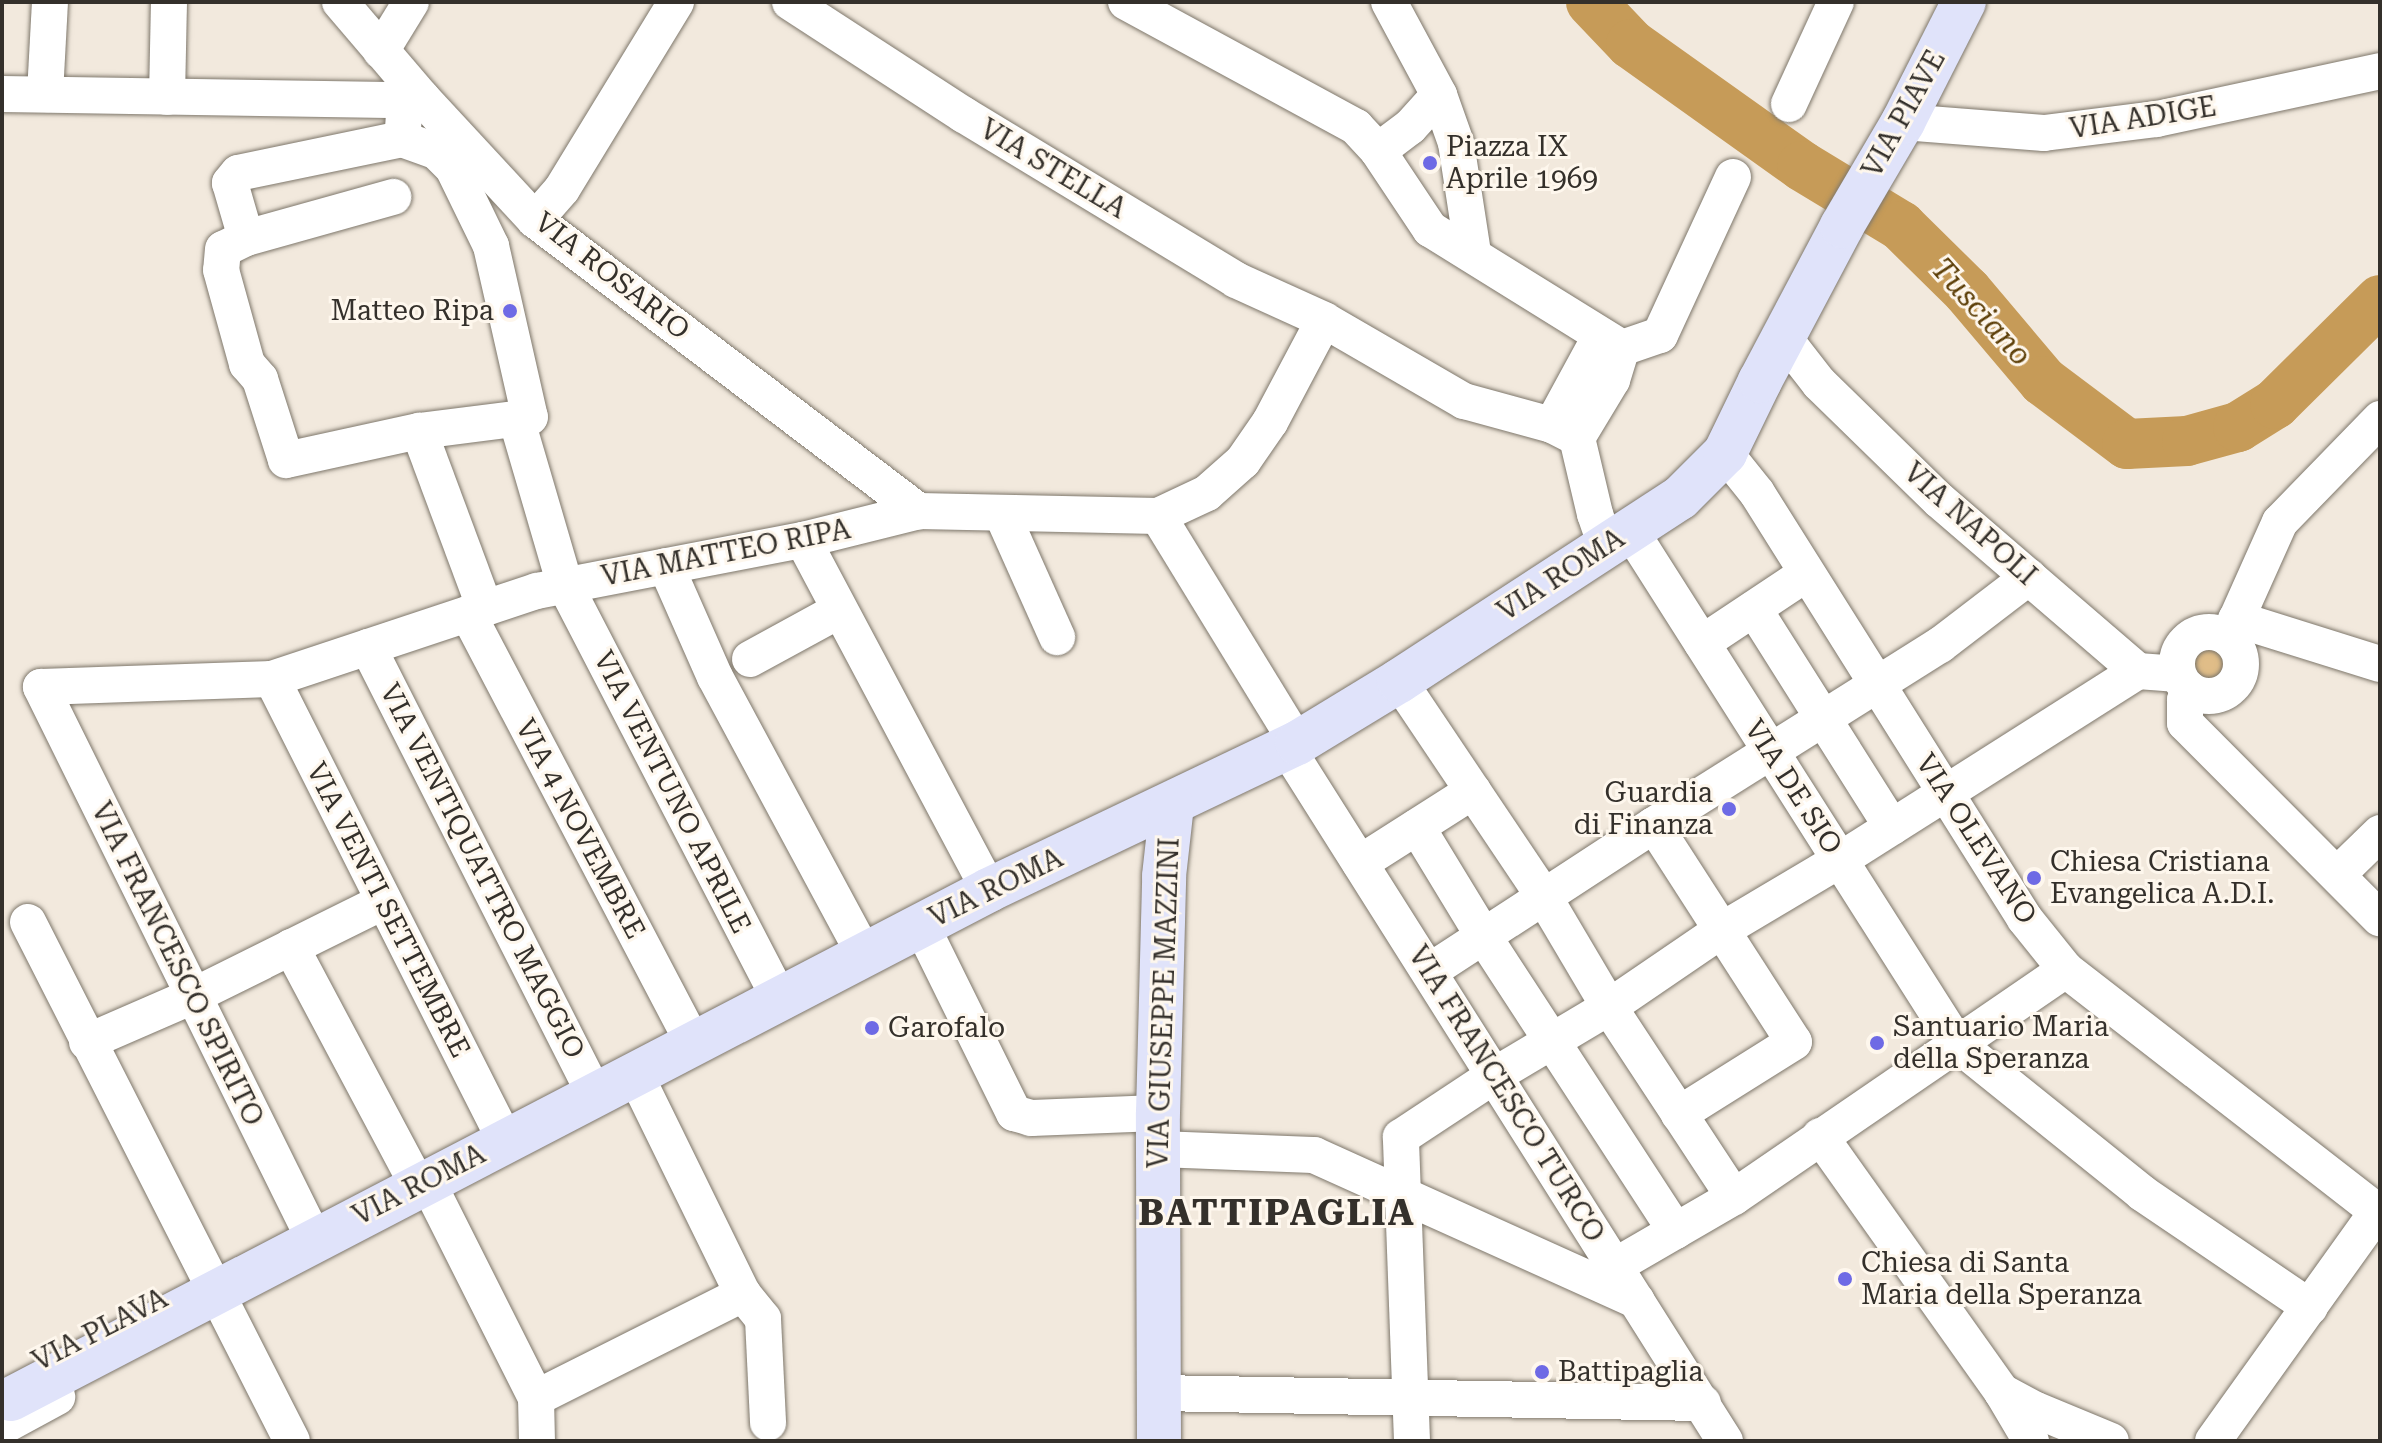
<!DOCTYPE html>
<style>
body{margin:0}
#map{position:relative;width:2382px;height:1443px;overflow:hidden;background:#f2e9dd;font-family:"Roboto Serif",serif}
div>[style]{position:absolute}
.green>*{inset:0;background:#e0bd88}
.round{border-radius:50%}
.river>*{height:50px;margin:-25px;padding:0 25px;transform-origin:25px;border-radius:25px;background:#c69b58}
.roads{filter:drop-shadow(0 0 2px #7e776b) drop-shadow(0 0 2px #7e776b)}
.minor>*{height:36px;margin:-18px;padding:0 18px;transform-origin:18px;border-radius:18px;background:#fff}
.minor>.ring{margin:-18px;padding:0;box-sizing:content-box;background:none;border:36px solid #fff;border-radius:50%}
.major>*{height:44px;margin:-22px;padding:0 22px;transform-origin:22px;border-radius:22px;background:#e0e3fa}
.dots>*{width:22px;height:22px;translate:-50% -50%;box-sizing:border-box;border:4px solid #fef7ed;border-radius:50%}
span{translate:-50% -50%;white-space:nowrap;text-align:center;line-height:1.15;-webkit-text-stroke:6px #fef7ed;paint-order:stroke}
.street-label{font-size:28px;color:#34302b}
.poi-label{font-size:28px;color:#34302b}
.left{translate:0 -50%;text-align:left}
.right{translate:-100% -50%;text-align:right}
.water-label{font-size:30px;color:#5d3f08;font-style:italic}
.district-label{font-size:36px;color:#34302b;font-weight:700;letter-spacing:2px}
.frame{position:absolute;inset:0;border:4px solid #34302b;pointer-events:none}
</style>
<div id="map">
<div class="green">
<i class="round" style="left:2194px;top:647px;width:32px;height:32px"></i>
</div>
<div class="river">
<i style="left:1591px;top:2px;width:58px;rotate:46.4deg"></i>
<i style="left:1631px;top:44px;width:210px;rotate:35.5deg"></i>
<i style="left:1802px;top:166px;width:116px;rotate:31.2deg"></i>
<i style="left:1901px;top:226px;width:93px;rotate:44.6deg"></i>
<i style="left:1967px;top:291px;width:118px;rotate:49.8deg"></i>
<i style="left:2043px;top:381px;width:105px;rotate:36.9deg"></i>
<i style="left:2127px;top:444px;width:60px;rotate:-2.9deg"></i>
<i style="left:2187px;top:441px;width:53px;rotate:-15.4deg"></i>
<i style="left:2238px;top:427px;width:44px;rotate:-31.9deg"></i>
<i style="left:2275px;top:404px;width:148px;rotate:-44.7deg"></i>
</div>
<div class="roads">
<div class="minor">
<i style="left:340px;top:2px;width:126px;rotate:49.5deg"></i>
<i style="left:422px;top:98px;width:166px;rotate:47.2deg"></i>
<i style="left:535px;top:220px;width:482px;rotate:37.2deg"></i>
<i style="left:790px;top:2px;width:207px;rotate:33deg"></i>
<i style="left:964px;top:115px;width:318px;rotate:31.2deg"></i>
<i style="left:1236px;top:280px;width:97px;rotate:24.4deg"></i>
<i style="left:1324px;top:320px;width:162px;rotate:30.1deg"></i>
<i style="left:1464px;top:401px;width:91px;rotate:15.3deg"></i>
<i style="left:1552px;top:425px;width:28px;rotate:27deg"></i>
<i style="left:1126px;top:2px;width:262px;rotate:28.5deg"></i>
<i style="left:1356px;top:127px;width:33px;rotate:47deg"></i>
<i style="left:1378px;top:151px;width:94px;rotate:56.3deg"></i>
<i style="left:1430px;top:229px;width:226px;rotate:31.8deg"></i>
<i style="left:1389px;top:2px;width:106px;rotate:61.7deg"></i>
<i style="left:1439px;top:95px;width:51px;rotate:70.5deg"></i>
<i style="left:1456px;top:143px;width:111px;rotate:81.2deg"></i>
<i style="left:381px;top:51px;width:57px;rotate:-58.5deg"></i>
<i style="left:2px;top:94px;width:403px;rotate:0.9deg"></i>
<i style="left:405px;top:100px;width:17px;rotate:-7deg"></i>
<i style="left:45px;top:94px;width:92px;rotate:-86.9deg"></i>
<i style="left:167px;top:97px;width:95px;rotate:-88.8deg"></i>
<i style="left:405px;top:100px;width:39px;rotate:94deg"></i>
<i style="left:402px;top:139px;width:167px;rotate:168.3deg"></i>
<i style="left:238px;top:173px;width:13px;rotate:129deg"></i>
<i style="left:230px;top:183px;width:57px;rotate:73.8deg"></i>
<i style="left:246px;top:238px;width:25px;rotate:154deg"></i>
<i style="left:223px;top:249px;width:21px;rotate:95deg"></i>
<i style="left:221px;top:270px;width:98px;rotate:74.5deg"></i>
<i style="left:247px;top:364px;width:20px;rotate:49deg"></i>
<i style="left:260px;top:379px;width:85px;rotate:72.2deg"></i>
<i style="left:286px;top:460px;width:136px;rotate:-12.3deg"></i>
<i style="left:419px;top:431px;width:189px;rotate:69.6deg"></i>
<i style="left:1789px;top:104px;width:112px;rotate:-65.3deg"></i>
<i style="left:1903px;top:122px;width:141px;rotate:4.5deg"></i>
<i style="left:2044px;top:133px;width:114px;rotate:-7.1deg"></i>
<i style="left:2157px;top:119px;width:228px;rotate:-12.1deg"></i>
<i style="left:402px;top:139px;width:37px;rotate:20deg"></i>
<i style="left:437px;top:152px;width:23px;rotate:45deg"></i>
<i style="left:453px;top:168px;width:87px;rotate:64deg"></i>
<i style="left:491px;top:246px;width:175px;rotate:77.2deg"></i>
<i style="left:530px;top:417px;width:112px;rotate:172.8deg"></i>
<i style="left:1378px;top:151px;width:40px;rotate:-37deg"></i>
<i style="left:1410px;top:127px;width:43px;rotate:-47.8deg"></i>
<i style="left:535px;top:220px;width:41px;rotate:-48.9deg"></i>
<i style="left:562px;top:189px;width:219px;rotate:-58.6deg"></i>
<i style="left:246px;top:238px;width:153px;rotate:-15.6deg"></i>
<i style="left:1784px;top:338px;width:57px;rotate:52.1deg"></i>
<i style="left:1819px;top:383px;width:168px;rotate:44.3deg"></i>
<i style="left:1939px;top:500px;width:262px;rotate:40.7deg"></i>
<i style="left:2138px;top:671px;width:40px;rotate:4.3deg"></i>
<i style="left:1622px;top:348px;width:40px;rotate:-18.9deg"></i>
<i style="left:1660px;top:335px;width:174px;rotate:-65.2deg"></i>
<i style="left:517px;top:421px;width:171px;rotate:73.7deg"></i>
<i style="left:565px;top:585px;width:465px;rotate:62.6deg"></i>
<i style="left:1552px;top:425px;width:102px;rotate:-61.4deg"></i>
<i style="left:1725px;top:453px;width:51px;rotate:51.3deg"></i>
<i style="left:1757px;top:493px;width:503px;rotate:57.83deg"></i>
<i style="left:2025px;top:919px;width:65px;rotate:51.2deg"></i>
<i style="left:2066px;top:970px;width:398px;rotate:37.8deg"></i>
<i style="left:1002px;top:514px;width:135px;rotate:65.9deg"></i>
<i style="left:1158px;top:516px;width:266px;rotate:58.5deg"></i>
<i style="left:1630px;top:530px;width:609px;rotate:57.54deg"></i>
<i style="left:1957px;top:1044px;width:238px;rotate:38.8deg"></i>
<i style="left:2142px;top:1193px;width:203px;rotate:34.2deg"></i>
<i style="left:803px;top:540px;width:396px;rotate:62deg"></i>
<i style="left:1606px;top:546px;width:34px;rotate:-109deg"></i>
<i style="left:1595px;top:514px;width:78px;rotate:-103.3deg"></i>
<i style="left:1577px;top:438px;width:68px;rotate:-58.9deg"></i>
<i style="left:1612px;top:380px;width:34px;rotate:-73deg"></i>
<i style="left:666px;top:566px;width:121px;rotate:66.2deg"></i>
<i style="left:715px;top:677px;width:315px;rotate:61.7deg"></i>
<i style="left:1754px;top:609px;width:258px;rotate:57.7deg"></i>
<i style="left:468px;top:614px;width:484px;rotate:62.3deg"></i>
<i style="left:2236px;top:619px;width:151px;rotate:17.4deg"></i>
<i class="ring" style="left:2177px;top:632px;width:28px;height:28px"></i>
<i style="left:2228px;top:638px;width:127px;rotate:-65.9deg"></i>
<i style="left:2280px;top:522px;width:144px;rotate:-45.8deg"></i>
<i style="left:1702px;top:643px;width:125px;rotate:-33.6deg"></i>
<i style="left:368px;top:647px;width:502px;rotate:63.13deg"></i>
<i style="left:750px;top:659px;width:102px;rotate:-28.6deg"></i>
<i style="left:272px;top:679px;width:517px;rotate:63.19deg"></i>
<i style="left:1399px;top:681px;width:260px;rotate:56.1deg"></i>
<i style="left:1544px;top:897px;width:128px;rotate:59.4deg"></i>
<i style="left:1609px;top:1007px;width:227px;rotate:56.7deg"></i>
<i style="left:2189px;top:689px;width:12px;rotate:110deg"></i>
<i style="left:2185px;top:700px;width:23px;rotate:90deg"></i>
<i style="left:2185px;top:723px;width:276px;rotate:45.1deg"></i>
<i style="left:1287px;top:748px;width:820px;rotate:57.71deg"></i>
<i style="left:1654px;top:825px;width:258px;rotate:57.2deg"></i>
<i style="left:1794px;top:1042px;width:136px;rotate:147.9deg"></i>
<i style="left:1417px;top:827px;width:129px;rotate:58.7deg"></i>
<i style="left:1484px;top:937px;width:351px;rotate:56.9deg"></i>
<i style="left:1360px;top:863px;width:134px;rotate:-32.5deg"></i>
<i style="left:2337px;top:875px;width:60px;rotate:-44.3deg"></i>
<i style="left:28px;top:922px;width:582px;rotate:63.04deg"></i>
<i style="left:921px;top:925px;width:210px;rotate:63.7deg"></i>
<i style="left:1014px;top:1113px;width:18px;rotate:16deg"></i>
<i style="left:1031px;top:1118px;width:127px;rotate:-2.3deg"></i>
<i style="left:291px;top:947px;width:271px;rotate:62deg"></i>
<i style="left:1430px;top:971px;width:267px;rotate:-33.1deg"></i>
<i style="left:1654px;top:825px;width:338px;rotate:-32.2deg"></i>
<i style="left:1940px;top:645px;width:112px;rotate:-37.4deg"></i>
<i style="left:87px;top:1042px;width:116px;rotate:-23.5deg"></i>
<i style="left:193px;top:996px;width:213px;rotate:-26.4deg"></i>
<i style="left:635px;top:1074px;width:245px;rotate:63.9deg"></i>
<i style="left:743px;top:1294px;width:32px;rotate:51deg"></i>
<i style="left:763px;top:1319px;width:104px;rotate:87.2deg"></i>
<i style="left:1820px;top:1136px;width:314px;rotate:54.6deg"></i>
<i style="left:2002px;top:1392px;width:57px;rotate:59.4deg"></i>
<i style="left:1158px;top:1149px;width:156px;rotate:2.2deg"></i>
<i style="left:1314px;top:1155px;width:354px;rotate:24.3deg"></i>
<i style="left:427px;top:1181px;width:243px;rotate:63.3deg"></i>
<i style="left:536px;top:1398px;width:43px;rotate:88.7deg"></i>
<i style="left:314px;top:1239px;width:616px;rotate:-116.32deg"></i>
<i style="left:41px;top:687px;width:231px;rotate:-2deg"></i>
<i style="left:272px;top:679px;width:279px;rotate:-18.4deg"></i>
<i style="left:537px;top:591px;width:271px;rotate:-10.9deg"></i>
<i style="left:803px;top:540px;width:120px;rotate:-14deg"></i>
<i style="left:919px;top:511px;width:239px;rotate:1.2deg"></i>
<i style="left:1158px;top:516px;width:54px;rotate:-25.1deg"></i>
<i style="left:1207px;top:493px;width:48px;rotate:-41.6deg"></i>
<i style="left:1243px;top:461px;width:47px;rotate:-55.3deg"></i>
<i style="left:1270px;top:422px;width:115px;rotate:-62.1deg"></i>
<i style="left:1615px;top:1266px;width:138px;rotate:-30.1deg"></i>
<i style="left:1734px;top:1197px;width:402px;rotate:-34.4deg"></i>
<i style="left:2002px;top:1392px;width:38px;rotate:28deg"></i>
<i style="left:2036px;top:1410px;width:81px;rotate:22.5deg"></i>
<i style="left:1157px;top:1393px;width:546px;rotate:1.05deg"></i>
<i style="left:536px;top:1398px;width:232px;rotate:-26.7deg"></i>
<i style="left:2px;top:1427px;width:63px;rotate:-28.6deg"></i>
<i style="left:1412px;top:1441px;width:304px;rotate:-92.1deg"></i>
<i style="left:1401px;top:1137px;width:113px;rotate:-33.4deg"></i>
<i style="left:1495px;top:1075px;width:133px;rotate:-30.8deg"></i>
<i style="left:1609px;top:1007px;width:137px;rotate:-34.3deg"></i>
<i style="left:1722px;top:930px;width:137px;rotate:-30.7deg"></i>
<i style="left:1840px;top:860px;width:353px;rotate:-32.4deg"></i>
<i style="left:2213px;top:1441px;width:282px;rotate:-54.4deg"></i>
</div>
<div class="major">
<i style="left:11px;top:1399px;width:1103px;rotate:-27.49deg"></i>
<i style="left:989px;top:890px;width:341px;rotate:-25.5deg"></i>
<i style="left:1297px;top:743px;width:119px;rotate:-31.3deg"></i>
<i style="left:1399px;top:681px;width:335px;rotate:-33.1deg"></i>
<i style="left:1680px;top:498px;width:64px;rotate:-45deg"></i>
<i style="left:1725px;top:453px;width:80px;rotate:-64.1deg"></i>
<i style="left:1760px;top:381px;width:175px;rotate:-62.1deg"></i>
<i style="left:1842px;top:226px;width:121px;rotate:-59.6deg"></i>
<i style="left:1903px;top:122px;width:135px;rotate:-63.1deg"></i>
<i style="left:1159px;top:1441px;width:328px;rotate:-90.2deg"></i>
<i style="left:1158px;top:1113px;width:237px;rotate:-88.5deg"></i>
<i style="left:1164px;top:876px;width:71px;rotate:-83.6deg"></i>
</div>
</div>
<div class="dots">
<i style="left:1430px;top:163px;background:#6e6ae5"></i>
<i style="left:510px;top:311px;background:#6e6ae5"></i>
<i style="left:1729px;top:809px;background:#6e6ae5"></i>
<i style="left:2034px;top:878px;background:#6e6ae5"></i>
<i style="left:872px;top:1028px;background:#6e6ae5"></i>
<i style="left:1877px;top:1043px;background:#6e6ae5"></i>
<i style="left:1845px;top:1279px;background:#6e6ae5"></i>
<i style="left:1542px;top:1372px;background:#6e6ae5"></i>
</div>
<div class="street-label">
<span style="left:1904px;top:114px;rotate:-61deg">VIA PIAVE</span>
<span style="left:2143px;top:118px;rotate:-9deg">VIA ADIGE</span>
<span style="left:1053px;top:169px;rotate:31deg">VIA STELLA</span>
<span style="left:612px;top:276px;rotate:38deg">VIA ROSARIO</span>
<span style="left:1970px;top:524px;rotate:42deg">VIA NAPOLI</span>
<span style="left:726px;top:553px;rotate:-11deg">VIA MATTEO RIPA</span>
<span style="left:1561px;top:575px;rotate:-33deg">VIA ROMA</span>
<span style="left:1793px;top:787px;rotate:57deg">VIA DE SIO</span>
<span style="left:672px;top:792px;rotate:63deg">VIA VENTUNO APRILE</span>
<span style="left:580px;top:829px;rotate:62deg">VIA 4 NOVEMBRE</span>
<span style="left:1976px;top:839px;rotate:57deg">VIA OLEVANO</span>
<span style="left:482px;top:871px;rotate:63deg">VIA VENTIQUATTRO MAGGIO</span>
<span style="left:996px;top:888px;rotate:-26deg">VIA ROMA</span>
<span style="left:388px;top:910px;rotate:63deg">VIA VENTI SETTEMBRE</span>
<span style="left:177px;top:964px;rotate:64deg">VIA FRANCESCO SPIRITO</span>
<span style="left:1164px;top:1003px;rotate:-88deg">VIA GIUSEPPE MAZZINI</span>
<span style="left:1506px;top:1094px;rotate:58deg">VIA FRANCESCO TURCO</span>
<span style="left:419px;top:1185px;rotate:-27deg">VIA ROMA</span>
<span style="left:100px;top:1330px;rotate:-27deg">VIA PLAVA</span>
</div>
<div class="poi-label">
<span class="left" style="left:1446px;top:163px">Piazza IX<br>Aprile 1969</span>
<span class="right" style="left:494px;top:311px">Matteo Ripa</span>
<span class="right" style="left:1713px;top:809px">Guardia<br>di Finanza</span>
<span class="left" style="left:2050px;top:878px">Chiesa Cristiana<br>Evangelica A.D.I.</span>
<span class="left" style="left:1893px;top:1043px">Santuario Maria<br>della Speranza</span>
<span class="left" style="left:888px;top:1028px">Garofalo</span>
<span class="left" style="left:1861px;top:1279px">Chiesa di Santa<br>Maria della Speranza</span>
<span class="left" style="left:1558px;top:1372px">Battipaglia</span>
</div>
<div class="water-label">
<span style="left:1981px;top:312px;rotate:48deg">Tusciano</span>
</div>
<div class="district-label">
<span style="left:1277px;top:1214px">BATTIPAGLIA</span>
</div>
<div class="frame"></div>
</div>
